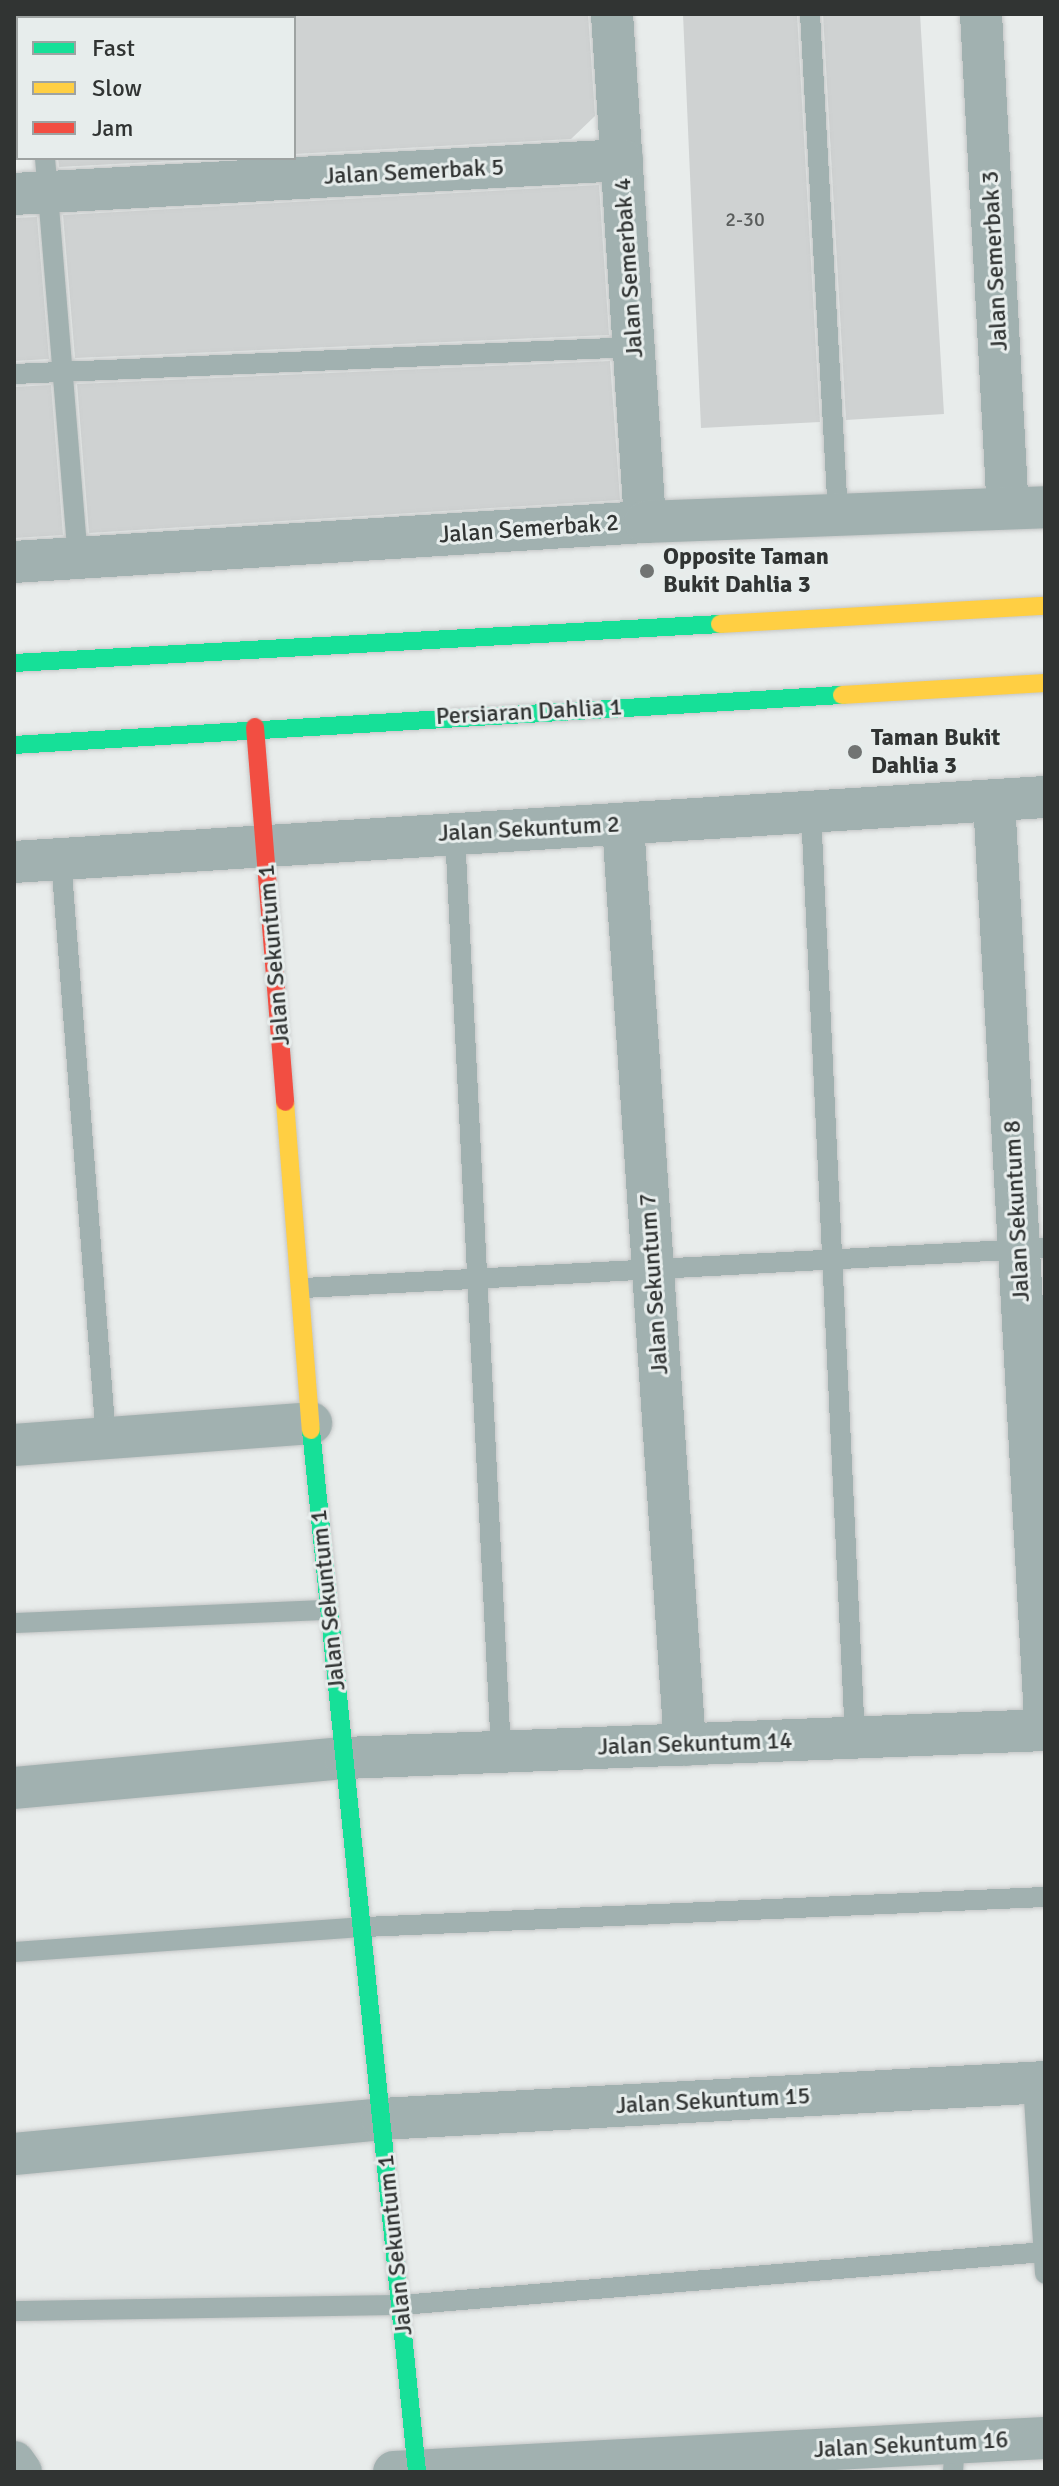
<!DOCTYPE html>
<style>
body{margin:0}
#map{position:relative;width:1059px;height:2486px;overflow:hidden;background:#e8eceb;font-family:Signika,sans-serif}
div>[style]{position:absolute}
.building>*{inset:0;background:#cfd2d2}
.roads{filter:drop-shadow(0 0 2px #c4c6c6) drop-shadow(0 0 2px #c4c6c6)}
.lane>*{height:20px;margin:-10px;padding:0 10px;transform-origin:10px;border-radius:10px;background:#a1b1b0}
.street>*{height:42px;margin:-21px;padding:0 21px;transform-origin:21px;border-radius:21px;background:#a1b1b0}
.fast>*{height:18px;margin:-9px;padding:0 9px;transform-origin:9px;border-radius:9px;background:#16e098}
.slow>*{height:18px;margin:-9px;padding:0 9px;transform-origin:9px;border-radius:9px;background:#ffcf43}
.jam>*{height:18px;margin:-9px;padding:0 9px;transform-origin:9px;border-radius:9px;background:#f24e42}
.dots>*{width:22px;height:22px;translate:-50% -50%;box-sizing:border-box;border:4px solid #e7edec;border-radius:50%}
span{translate:-50% -50%;white-space:nowrap;text-align:center;line-height:1.15;-webkit-text-stroke:6px #e7edec;paint-order:stroke}
.number-label{font-size:20px;color:#5a5d5c}
.number-label span{-webkit-text-stroke-width:0}
.street-label{font-size:24px;color:#313433}
.poi-label{font-size:24px;color:#313433;font-weight:700}
.left{translate:0 -50%;text-align:left}
.frame{position:absolute;inset:0;border:16px solid #313433;pointer-events:none}
.legend{position:absolute;left:16px;top:16px;width:280px;height:144px;box-sizing:border-box;background:#e7edec;border:2px solid #9ea3a2;margin:0;padding:10px 14px;list-style:none;font-size:24px;color:#313433}
.legend li{display:flex;align-items:center;gap:16px;height:40px}
.legend b{width:40px;border:2px solid #9ea3a2}
</style>
<div id="map">
<div class="building">
<i style="clip-path:polygon(294px 14px,588px 14px,595px 116px,571px 139px,294px 154px)"></i>
<i style="clip-path:polygon(683px 14px,797px 14px,820px 422px,701px 428px)"></i>
<i style="clip-path:polygon(823px 14px,920px 14px,944px 414px,846px 420px)"></i>
<i style="clip-path:polygon(58px 158px,228px 158px,59px 167px)"></i>
<i style="clip-path:polygon(599px 185px,609px 335px,75px 358px,63px 215px)"></i>
<i style="clip-path:polygon(37px 217px,49px 359px,14px 361px,14px 218px)"></i>
<i style="clip-path:polygon(610px 361px,620px 500px,89px 533px,77px 384px)"></i>
<i style="clip-path:polygon(51px 385px,63px 535px,14px 538px,14px 387px)"></i>
</div>
<div class="roads">
<div class="lane">
<i style="left:38px;top:14px;width:4px;rotate:90deg"></i>
<i style="left:810px;top:14px;width:502px;rotate:86.8deg"></i>
<i style="left:45px;top:158px;width:401px;rotate:85.3deg"></i>
<i style="left:14px;top:374px;width:621px;rotate:-2.49deg"></i>
<i style="left:811px;top:812px;width:927px;rotate:87.28deg"></i>
<i style="left:455px;top:834px;width:919px;rotate:87.13deg"></i>
<i style="left:61px;top:859px;width:581px;rotate:85.56deg"></i>
<i style="left:304px;top:1288px;width:742px;rotate:-3.09deg"></i>
<i style="left:14px;top:1623px;width:312px;rotate:-2.4deg"></i>
<i style="left:14px;top:1952px;width:352px;rotate:-4.1deg"></i>
<i style="left:365px;top:1927px;width:681px;rotate:-2.53deg"></i>
<i style="left:1033px;top:2083px;width:191px;rotate:86.4deg"></i>
<i style="left:14px;top:2311px;width:387px;rotate:-0.9deg"></i>
<i style="left:401px;top:2305px;width:645px;rotate:-4.71deg"></i>
<i style="left:953px;top:2472px;width:29px;rotate:-86deg"></i>
</div>
<div class="street">
<i style="left:612px;top:14px;width:509px;rotate:86.28deg"></i>
<i style="left:981px;top:14px;width:495px;rotate:86.9deg"></i>
<i style="left:14px;top:194px;width:609px;rotate:-3.2deg"></i>
<i style="left:14px;top:562px;width:632px;rotate:-3.63deg"></i>
<i style="left:645px;top:522px;width:400px;rotate:-2.1deg"></i>
<i style="left:994px;top:800px;width:919px;rotate:86.82deg"></i>
<i style="left:623px;top:824px;width:923px;rotate:86.15deg"></i>
<i style="left:14px;top:862px;width:1033px;rotate:-3.61deg"></i>
<i style="left:14px;top:1445px;width:298px;rotate:-4.2deg"></i>
<i style="left:14px;top:1788px;width:332px;rotate:-5.2deg"></i>
<i style="left:345px;top:1758px;width:701px;rotate:-2.29deg"></i>
<i style="left:14px;top:2154px;width:370px;rotate:-5.4deg"></i>
<i style="left:382px;top:2119px;width:664px;rotate:-3.19deg"></i>
<i style="left:14px;top:2462px;width:12px;rotate:55deg"></i>
<i style="left:394px;top:2472px;width:652px;rotate:-2.99deg"></i>
</div>
<div class="fast">
<i style="left:14px;top:663px;width:707px;rotate:-3.16deg"></i>
<i style="left:14px;top:745px;width:830px;rotate:-3.46deg"></i>
<i style="left:311px;top:1430px;width:1047px;rotate:84.19deg"></i>
</div>
<div class="slow">
<i style="left:720px;top:624px;width:325px;rotate:-3.2deg"></i>
<i style="left:842px;top:695px;width:203px;rotate:-3.4deg"></i>
<i style="left:285px;top:1102px;width:329px;rotate:85.5deg"></i>
</div>
<div class="jam">
<i style="left:255px;top:727px;width:376px;rotate:85.4deg"></i>
</div>
</div>
<div class="dots">
<i style="left:647px;top:571px;background:#717473"></i>
<i style="left:855px;top:752px;background:#717473"></i>
</div>
<div class="number-label">
<span style="left:745px;top:219px">2-30</span>
</div>
<div class="street-label">
<span style="left:414px;top:172px;rotate:-3deg">Jalan Semerbak 5</span>
<span style="left:995px;top:261px;rotate:-93deg">Jalan Semerbak 3</span>
<span style="left:629px;top:268px;rotate:-94deg">Jalan Semerbak 4</span>
<span style="left:529px;top:529px;rotate:-4deg">Jalan Semerbak 2</span>
<span style="left:529px;top:712px;rotate:-3deg">Persiaran Dahlia 1</span>
<span style="left:529px;top:829px;rotate:-3deg">Jalan Sekuntum 2</span>
<span style="left:274px;top:955px;rotate:-95deg">Jalan Sekuntum 1</span>
<span style="left:1017px;top:1211px;rotate:-93deg">Jalan Sekuntum 8</span>
<span style="left:654px;top:1284px;rotate:-94deg">Jalan Sekuntum 7</span>
<span style="left:328px;top:1600px;rotate:-96deg">Jalan Sekuntum 1</span>
<span style="left:695px;top:1744px;rotate:-2deg">Jalan Sekuntum 14</span>
<span style="left:713px;top:2101px;rotate:-3deg">Jalan Sekuntum 15</span>
<span style="left:395px;top:2245px;rotate:-96deg">Jalan Sekuntum 1</span>
<span style="left:911px;top:2445px;rotate:-3deg">Jalan Sekuntum 16</span>
</div>
<div class="poi-label">
<span class="left" style="left:663px;top:571px">Opposite Taman<br>Bukit Dahlia 3</span>
<span class="left" style="left:871px;top:752px">Taman Bukit<br>Dahlia 3</span>
</div>
<div class="frame"></div>
<ul class="legend">
<li><b style="height:10px;background:#16e098"></b>Fast</li>
<li><b style="height:10px;background:#ffcf43"></b>Slow</li>
<li><b style="height:10px;background:#f24e42"></b>Jam</li>
</ul>
</div>
